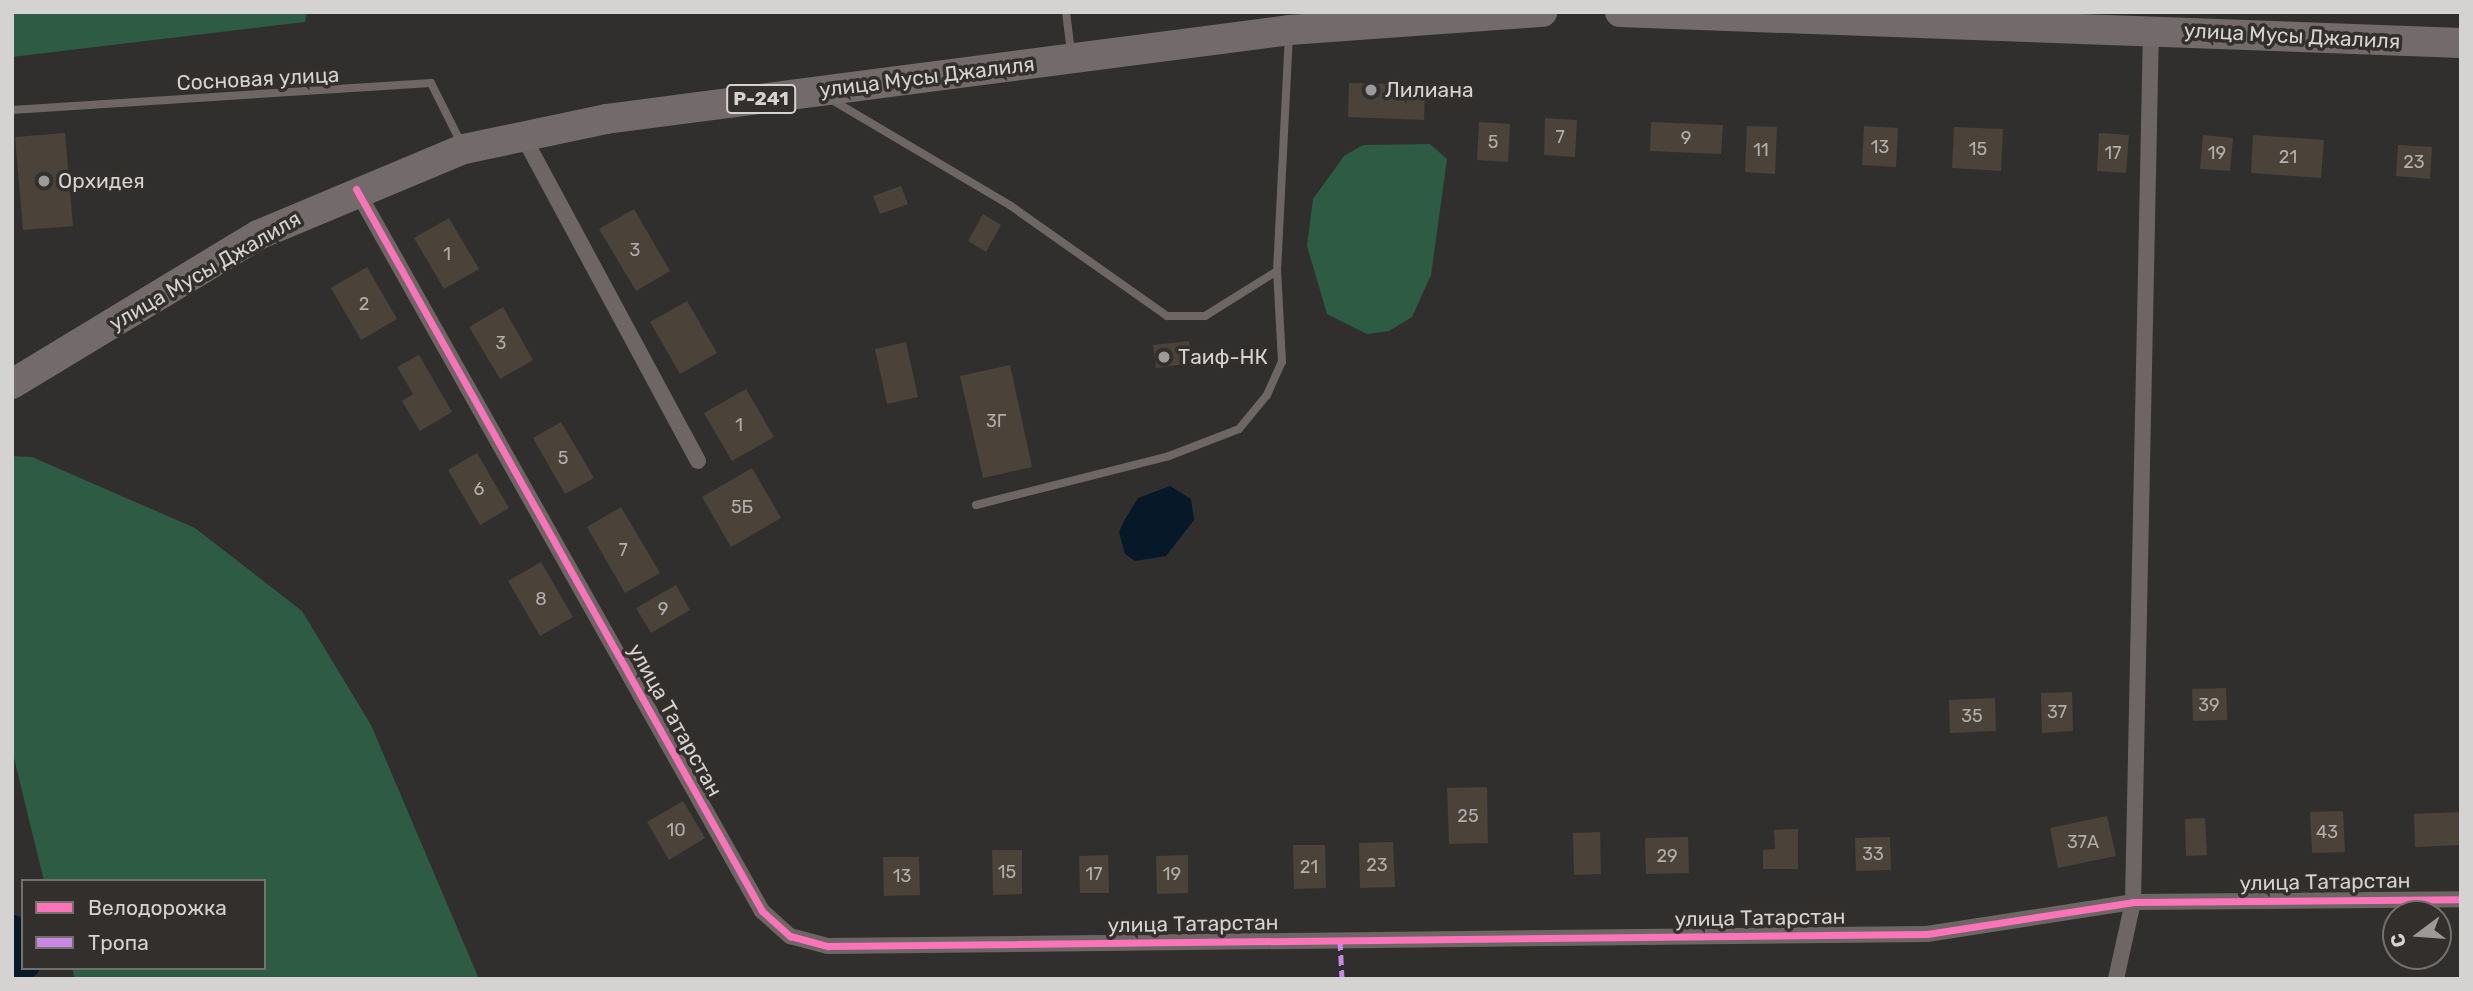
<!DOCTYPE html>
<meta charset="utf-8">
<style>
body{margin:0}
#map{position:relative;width:2473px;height:991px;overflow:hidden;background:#312f2d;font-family:Rubik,sans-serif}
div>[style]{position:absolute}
.forest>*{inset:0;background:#2d5b43}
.water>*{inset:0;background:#071928}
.river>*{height:38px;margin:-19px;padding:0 19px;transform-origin:19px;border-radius:19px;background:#071928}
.building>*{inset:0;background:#4b423a}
.lane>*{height:8px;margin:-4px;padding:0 4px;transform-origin:4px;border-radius:4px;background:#6d6665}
.street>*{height:16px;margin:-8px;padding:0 8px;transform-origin:8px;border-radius:8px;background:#6d6665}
.highway>*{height:30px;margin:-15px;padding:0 15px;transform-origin:15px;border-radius:15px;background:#736b6b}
.quiet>*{height:5px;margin-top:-2.5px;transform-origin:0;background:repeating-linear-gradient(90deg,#c787e3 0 10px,transparent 0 15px)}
.cycleway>*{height:7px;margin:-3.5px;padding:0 3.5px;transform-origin:3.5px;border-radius:3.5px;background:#fb73b8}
.dots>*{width:19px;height:19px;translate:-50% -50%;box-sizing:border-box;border:4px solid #322f2c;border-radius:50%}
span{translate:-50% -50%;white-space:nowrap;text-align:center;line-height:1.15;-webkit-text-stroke:7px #322f2c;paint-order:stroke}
.number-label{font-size:18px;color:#b2afab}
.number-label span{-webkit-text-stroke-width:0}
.shield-label span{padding:2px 5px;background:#322f2c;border:2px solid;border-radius:5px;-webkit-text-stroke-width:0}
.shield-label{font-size:19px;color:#d5d3d1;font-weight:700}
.street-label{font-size:21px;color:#d5d3d1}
.poi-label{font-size:21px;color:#d5d3d1}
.left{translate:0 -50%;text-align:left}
.frame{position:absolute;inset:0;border:14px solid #d5d3d1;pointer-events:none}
.legend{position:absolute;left:21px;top:879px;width:245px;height:91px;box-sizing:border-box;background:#322f2c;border:2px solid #73716e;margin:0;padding:9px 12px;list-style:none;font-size:21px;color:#d5d3d1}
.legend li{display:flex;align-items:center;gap:14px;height:35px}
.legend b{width:35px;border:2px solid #73716e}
.north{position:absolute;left:2382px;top:900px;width:70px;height:70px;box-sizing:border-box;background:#322f2c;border:2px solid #73716e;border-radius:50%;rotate:254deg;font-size:19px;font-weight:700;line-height:28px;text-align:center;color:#d5d3d1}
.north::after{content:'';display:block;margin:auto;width:24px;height:32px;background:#9c9a98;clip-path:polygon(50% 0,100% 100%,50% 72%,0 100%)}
</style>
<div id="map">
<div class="forest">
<i style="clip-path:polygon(12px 12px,307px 12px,305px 22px,12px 57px)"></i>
<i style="clip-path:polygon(1430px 144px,1447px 159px,1431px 275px,1412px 317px,1389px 331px,1367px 334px,1327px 314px,1307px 246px,1313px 199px,1344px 156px,1363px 145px)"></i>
<i style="clip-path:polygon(12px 456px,32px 457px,195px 528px,302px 611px,371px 725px,479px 979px,75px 979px,72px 968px,264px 968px,264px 881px,44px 881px,12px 750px)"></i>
</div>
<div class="water">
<i style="clip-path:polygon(1170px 486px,1191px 499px,1194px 520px,1166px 556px,1135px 561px,1125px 554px,1119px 532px,1124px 521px,1138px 498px)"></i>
</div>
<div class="river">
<i style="left:12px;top:934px;width:29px;rotate:68deg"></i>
</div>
<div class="building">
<i style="clip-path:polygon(1349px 83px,1425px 85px,1424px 120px,1348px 117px)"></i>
<i style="clip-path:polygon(1545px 118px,1577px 120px,1575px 157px,1544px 155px)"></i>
<i style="clip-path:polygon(1479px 122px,1510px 124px,1508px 162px,1477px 160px)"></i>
<i style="clip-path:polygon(1651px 122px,1723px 125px,1721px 154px,1650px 151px)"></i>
<i style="clip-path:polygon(1747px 126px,1777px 127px,1775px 174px,1745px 172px)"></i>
<i style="clip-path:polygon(1864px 126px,1898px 128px,1896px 167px,1862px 165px)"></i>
<i style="clip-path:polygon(1954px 127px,2003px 129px,2001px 171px,1952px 168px)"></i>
<i style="clip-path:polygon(65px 133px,73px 226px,23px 230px,15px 137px)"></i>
<i style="clip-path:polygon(2099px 133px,2129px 135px,2126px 173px,2097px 171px)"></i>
<i style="clip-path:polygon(2203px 135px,2233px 138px,2230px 171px,2200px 169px)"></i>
<i style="clip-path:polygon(2253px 135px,2324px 140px,2321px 178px,2251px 173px)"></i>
<i style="clip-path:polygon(2398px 145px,2432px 147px,2430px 179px,2396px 176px)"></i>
<i style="clip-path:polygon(901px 186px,908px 204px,880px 214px,873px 196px)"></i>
<i style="clip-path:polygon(634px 209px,670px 271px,636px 291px,599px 229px)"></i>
<i style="clip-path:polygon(983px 214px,1001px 225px,986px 252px,968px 241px)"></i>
<i style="clip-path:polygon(449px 218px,479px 269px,444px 289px,414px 238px)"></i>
<i style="clip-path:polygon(367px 267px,397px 319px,361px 340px,331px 288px)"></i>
<i style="clip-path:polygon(687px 301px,717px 353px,680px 374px,650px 322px)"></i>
<i style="clip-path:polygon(503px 307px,533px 360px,500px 379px,469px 327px)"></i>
<i style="clip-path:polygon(1189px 341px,1192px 363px,1156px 368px,1153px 345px)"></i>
<i style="clip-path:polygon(906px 342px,918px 397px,887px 404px,875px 349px)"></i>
<i style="clip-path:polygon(419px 355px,452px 412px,420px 431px,402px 401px,413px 394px,397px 367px)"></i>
<i style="clip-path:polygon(1010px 365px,1032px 467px,983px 478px,960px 376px)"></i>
<i style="clip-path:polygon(746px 389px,774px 437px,732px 461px,704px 413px)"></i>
<i style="clip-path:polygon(561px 422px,594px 478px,565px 494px,533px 438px)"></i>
<i style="clip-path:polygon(477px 453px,509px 508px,480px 525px,448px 470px)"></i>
<i style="clip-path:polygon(752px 468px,781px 518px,731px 547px,702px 497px)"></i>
<i style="clip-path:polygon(621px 507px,660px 573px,625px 593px,587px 527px)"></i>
<i style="clip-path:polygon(541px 562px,573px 617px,540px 636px,508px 581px)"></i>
<i style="clip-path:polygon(676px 585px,690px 610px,651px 633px,636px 608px)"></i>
<i style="clip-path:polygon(2226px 688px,2227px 720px,2193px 721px,2192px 689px)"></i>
<i style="clip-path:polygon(2072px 692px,2073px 731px,2042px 733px,2041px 693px)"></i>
<i style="clip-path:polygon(1995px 698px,1996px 731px,1950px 733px,1949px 700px)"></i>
<i style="clip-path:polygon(1487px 787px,1488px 843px,1449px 844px,1447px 788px)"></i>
<i style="clip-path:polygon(683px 801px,705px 838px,669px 860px,647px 822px)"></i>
<i style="clip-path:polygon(2343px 811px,2345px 852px,2312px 853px,2310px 812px)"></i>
<i style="clip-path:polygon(2461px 812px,2461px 845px,2415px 847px,2414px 814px)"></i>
<i style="clip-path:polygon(2107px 816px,2116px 856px,2058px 868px,2050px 828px)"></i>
<i style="clip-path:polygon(2205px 818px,2207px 855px,2186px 856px,2185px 819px)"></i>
<i style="clip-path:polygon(1798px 829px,1798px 869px,1763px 869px,1763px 850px,1775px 849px,1774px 830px)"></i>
<i style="clip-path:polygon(1600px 832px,1601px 874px,1574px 875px,1573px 833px)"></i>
<i style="clip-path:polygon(1688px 837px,1689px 873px,1646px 874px,1645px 838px)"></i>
<i style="clip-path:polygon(1890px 837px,1891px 870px,1856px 871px,1855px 838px)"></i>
<i style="clip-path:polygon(1393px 842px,1395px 887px,1360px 888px,1359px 843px)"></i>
<i style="clip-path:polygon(1293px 845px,1325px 845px,1326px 888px,1294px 889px)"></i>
<i style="clip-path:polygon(992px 850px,1022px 850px,1022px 894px,993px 895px)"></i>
<i style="clip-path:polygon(1108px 855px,1109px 893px,1080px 893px,1079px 856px)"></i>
<i style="clip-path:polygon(1188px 855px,1188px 893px,1157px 894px,1156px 856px)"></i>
<i style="clip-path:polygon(883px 857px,919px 857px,920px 895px,884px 896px)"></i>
</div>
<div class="lane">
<i style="left:1066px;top:12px;width:40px;rotate:82.9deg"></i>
<i style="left:832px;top:100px;width:208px;rotate:30.6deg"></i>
<i style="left:1011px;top:206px;width:191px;rotate:35.2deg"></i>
<i style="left:1167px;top:316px;width:38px"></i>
<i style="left:1205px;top:316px;width:85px;rotate:-32deg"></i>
<i style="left:1277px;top:271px;width:235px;rotate:-87.1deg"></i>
<i style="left:12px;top:110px;width:420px;rotate:-3.7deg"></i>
<i style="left:431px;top:83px;width:67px;rotate:63.4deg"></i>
<i style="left:976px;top:505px;width:199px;rotate:-14.2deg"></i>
<i style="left:1169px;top:456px;width:75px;rotate:-21.1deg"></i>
<i style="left:1239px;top:429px;width:44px;rotate:-50.5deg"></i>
<i style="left:1267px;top:395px;width:36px;rotate:-66deg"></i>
<i style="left:1282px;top:362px;width:91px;rotate:-93.1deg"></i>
</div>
<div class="street">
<i style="left:523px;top:136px;width:369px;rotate:61.7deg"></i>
<i style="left:356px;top:189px;width:828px;rotate:60.65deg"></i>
<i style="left:762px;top:911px;width:38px;rotate:42deg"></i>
<i style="left:790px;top:936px;width:39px;rotate:15deg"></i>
<i style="left:828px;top:946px;width:1099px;rotate:-0.63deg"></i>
<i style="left:1927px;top:934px;width:208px;rotate:-8.8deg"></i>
<i style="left:2133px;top:902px;width:328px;rotate:-0.5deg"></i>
<i style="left:2116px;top:979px;width:79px;rotate:-77.6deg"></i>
<i style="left:2133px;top:902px;width:872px;rotate:-88.82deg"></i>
</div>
<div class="highway">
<i style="left:1620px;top:12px;width:842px;rotate:2.11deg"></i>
<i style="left:12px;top:384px;width:288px;rotate:-31.2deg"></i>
<i style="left:258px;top:235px;width:223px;rotate:-22.7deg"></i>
<i style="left:464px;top:149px;width:145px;rotate:-11.9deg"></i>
<i style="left:606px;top:119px;width:689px;rotate:-7.42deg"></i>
<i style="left:1289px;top:30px;width:254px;rotate:-4.1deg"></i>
</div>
<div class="quiet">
<i style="left:1340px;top:940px;width:39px;rotate:87deg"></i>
</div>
<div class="cycleway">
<i style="left:356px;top:189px;width:828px;rotate:60.65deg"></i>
<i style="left:762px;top:911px;width:38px;rotate:42deg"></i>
<i style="left:790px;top:936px;width:39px;rotate:15deg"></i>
<i style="left:828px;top:946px;width:1099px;rotate:-0.63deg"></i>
<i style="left:1927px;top:934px;width:208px;rotate:-8.8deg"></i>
<i style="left:2133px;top:902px;width:328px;rotate:-0.5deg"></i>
</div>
<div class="dots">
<i style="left:1371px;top:90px;background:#9c9a98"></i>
<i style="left:44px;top:181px;background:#9c9a98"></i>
<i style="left:1164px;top:357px;background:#9c9a98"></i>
</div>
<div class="number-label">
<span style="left:1560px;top:137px">7</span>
<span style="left:1686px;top:138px">9</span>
<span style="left:1493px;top:142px">5</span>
<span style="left:1880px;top:147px">13</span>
<span style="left:1978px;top:149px">15</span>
<span style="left:1761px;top:150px">11</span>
<span style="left:2113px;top:153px">17</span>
<span style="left:2217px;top:153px">19</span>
<span style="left:2288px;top:157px">21</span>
<span style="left:2414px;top:162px">23</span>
<span style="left:635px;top:250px">3</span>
<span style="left:447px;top:254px">1</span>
<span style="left:364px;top:304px">2</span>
<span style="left:501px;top:343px">3</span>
<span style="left:996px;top:421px">3Г</span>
<span style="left:739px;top:425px">1</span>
<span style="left:563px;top:458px">5</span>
<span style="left:479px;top:489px">6</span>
<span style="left:742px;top:507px">5Б</span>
<span style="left:623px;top:550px">7</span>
<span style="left:541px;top:599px">8</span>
<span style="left:663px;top:609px">9</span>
<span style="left:2209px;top:705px">39</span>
<span style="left:2057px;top:712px">37</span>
<span style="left:1972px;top:716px">35</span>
<span style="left:1468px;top:816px">25</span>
<span style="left:676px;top:830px">10</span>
<span style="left:2327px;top:832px">43</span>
<span style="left:2083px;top:842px">37А</span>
<span style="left:1873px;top:854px">33</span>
<span style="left:1667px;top:856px">29</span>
<span style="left:1377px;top:865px">23</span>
<span style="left:1309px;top:867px">21</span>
<span style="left:1007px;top:872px">15</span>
<span style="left:1094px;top:874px">17</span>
<span style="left:1172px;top:874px">19</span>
<span style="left:902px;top:876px">13</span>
</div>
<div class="shield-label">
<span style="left:761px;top:99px">Р-241</span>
</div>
<div class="street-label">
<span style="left:2292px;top:36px;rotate:3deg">улица Мусы Джалиля</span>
<span style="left:927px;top:77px;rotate:-7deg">улица Мусы Джалиля</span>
<span style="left:258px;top:79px;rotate:-3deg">Сосновая улица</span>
<span style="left:205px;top:271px;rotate:-30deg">улица Мусы Джалиля</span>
<span style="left:675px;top:720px;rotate:61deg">улица Татарстан</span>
<span style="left:2325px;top:882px;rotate:-1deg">улица Татарстан</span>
<span style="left:1760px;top:918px;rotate:-1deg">улица Татарстан</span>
<span style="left:1193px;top:924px;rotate:-1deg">улица Татарстан</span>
</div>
<div class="poi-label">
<span class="left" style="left:1385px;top:90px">Лилиана</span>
<span class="left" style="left:58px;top:181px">Орхидея</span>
<span class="left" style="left:1178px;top:357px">Таиф-НК</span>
</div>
<div class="frame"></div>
<ul class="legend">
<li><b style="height:9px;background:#fb73b8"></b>Велодорожка</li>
<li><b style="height:9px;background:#c787e3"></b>Тропа</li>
</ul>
<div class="north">С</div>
</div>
